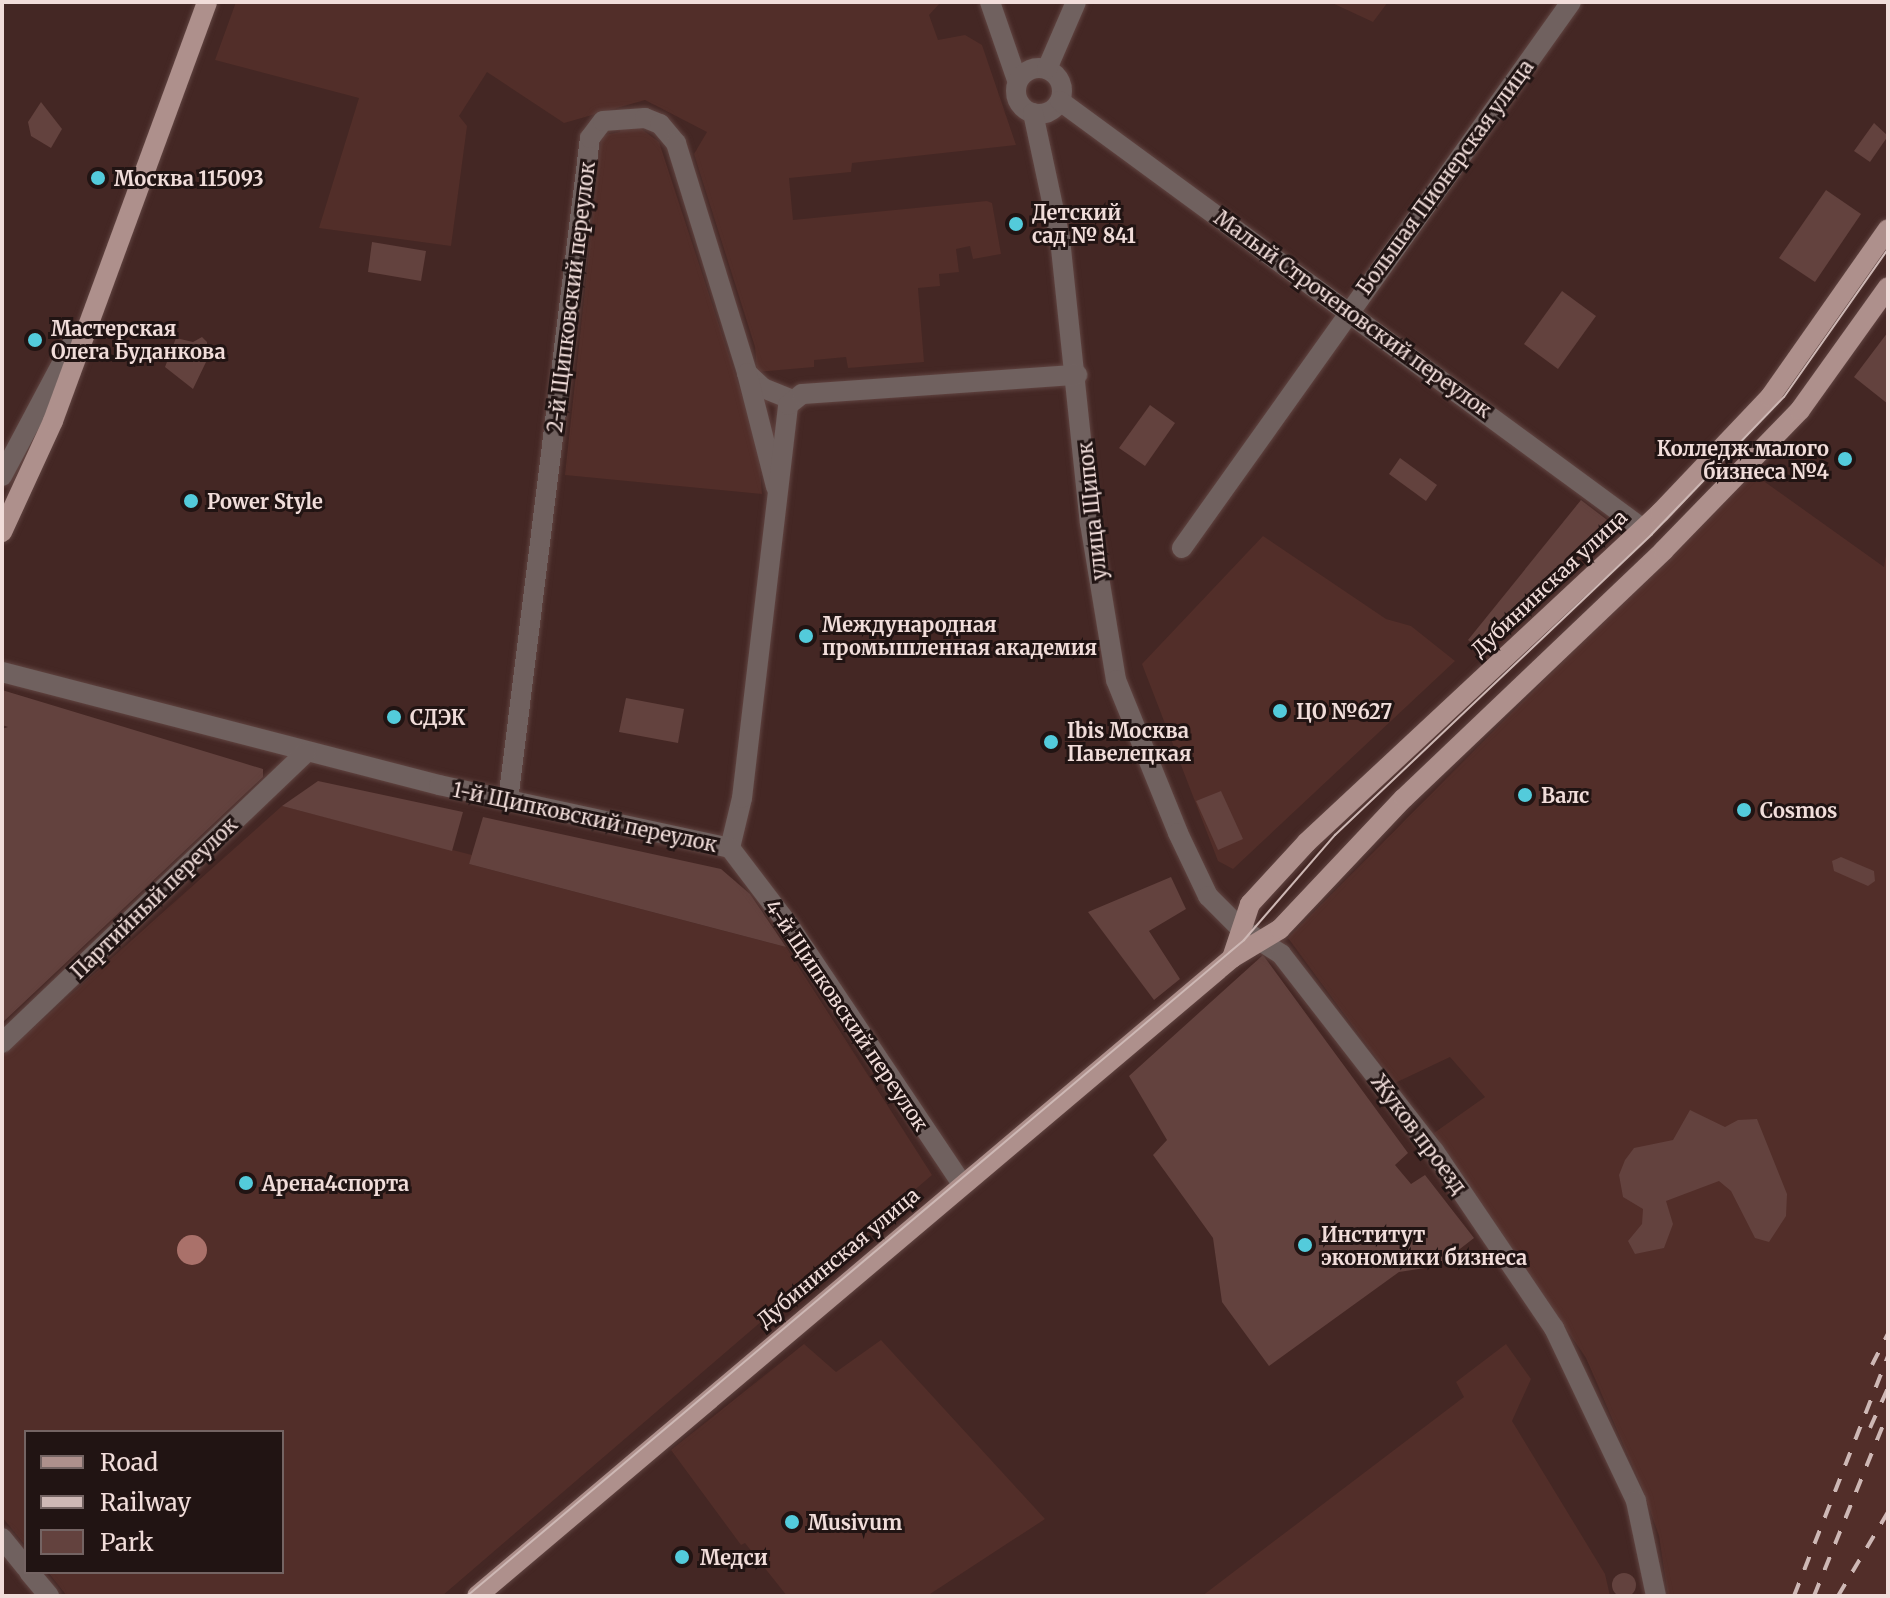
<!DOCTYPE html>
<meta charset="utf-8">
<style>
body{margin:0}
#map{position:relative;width:1890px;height:1598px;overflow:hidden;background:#442724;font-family:Merriweather,serif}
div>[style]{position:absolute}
.built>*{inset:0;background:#522e29}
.green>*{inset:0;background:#63423e}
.round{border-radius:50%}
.water>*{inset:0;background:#aa716a}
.roads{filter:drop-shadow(0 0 2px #604441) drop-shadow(0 0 2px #604441)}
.minor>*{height:20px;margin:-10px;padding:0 10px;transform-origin:10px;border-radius:10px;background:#70615f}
.minor>.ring{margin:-10px;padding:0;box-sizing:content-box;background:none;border:20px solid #70615f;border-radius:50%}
.major>*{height:20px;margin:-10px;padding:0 10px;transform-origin:10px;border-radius:10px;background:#ae908c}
.tram>*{height:2px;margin:-1px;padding:0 1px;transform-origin:1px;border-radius:1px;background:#ceb8b5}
.rail>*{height:4px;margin-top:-2px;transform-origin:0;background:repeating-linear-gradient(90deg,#ceb8b5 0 14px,transparent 0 28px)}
.dots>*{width:22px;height:22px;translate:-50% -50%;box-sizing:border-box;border:4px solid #211413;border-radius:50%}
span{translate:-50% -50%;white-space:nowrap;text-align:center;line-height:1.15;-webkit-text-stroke:6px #211413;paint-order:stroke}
.street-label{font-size:20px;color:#f1ddda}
.poi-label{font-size:20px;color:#f1ddda;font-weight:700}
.left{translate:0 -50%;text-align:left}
.right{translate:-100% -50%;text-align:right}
.frame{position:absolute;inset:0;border:4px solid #f1ddda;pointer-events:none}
.legend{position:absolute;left:24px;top:1430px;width:260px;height:144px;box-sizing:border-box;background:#211413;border:2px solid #746463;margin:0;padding:10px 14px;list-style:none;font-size:24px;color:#f1ddda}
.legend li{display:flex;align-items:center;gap:16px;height:40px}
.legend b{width:40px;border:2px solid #746463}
</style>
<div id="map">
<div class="built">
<i style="clip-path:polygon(236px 2px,941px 2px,929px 15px,938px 40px,965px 35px,982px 45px,1016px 145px,852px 163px,851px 172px,789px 178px,793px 220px,987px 201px,992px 203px,1001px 254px,973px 259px,970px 246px,956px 249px,959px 272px,939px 274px,940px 286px,918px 288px,924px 362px,848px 368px,846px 357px,814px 360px,814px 367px,757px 372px,755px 347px,694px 154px,707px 132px,645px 100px,564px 123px,487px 72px,459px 116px,467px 126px,451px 246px,319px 228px,359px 98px,215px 60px)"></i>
<i style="clip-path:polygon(1330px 2px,1388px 2px,1373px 22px)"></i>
<i style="clip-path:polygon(621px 125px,640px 128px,659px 142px,758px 444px,762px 494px,565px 475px,601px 141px,604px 135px,620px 132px)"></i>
<i style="clip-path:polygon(1751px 472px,1884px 567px,1888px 542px,1888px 1596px,1668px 1596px,1659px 1536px,1643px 1490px,1586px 1358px,1434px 1133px,1485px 1097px,1450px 1057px,1395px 1083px,1288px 938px)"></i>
<i style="clip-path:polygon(1263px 536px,1386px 619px,1411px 626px,1455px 661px,1233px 869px,1218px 861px,1142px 664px)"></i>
<i style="clip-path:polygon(282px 806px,472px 855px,469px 864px,786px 947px,932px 1175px,442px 1596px,67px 1596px,48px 1572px,282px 1572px,282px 1432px,26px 1432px,26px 1546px,2px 1517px,2px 1056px)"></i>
<i style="clip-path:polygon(881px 1340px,1045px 1519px,930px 1594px,787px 1596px,745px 1543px,741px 1545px,671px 1450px,804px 1344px,836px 1372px)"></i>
<i style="clip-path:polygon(1506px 1344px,1531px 1379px,1512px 1421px,1605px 1574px,1610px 1596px,1202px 1596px,1464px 1397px,1456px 1382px)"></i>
</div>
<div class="green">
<i style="clip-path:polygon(41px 102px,62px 129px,51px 148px,31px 136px,28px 122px)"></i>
<i style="clip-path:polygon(1874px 123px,1888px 136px,1870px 162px,1854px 151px)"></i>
<i style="clip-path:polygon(1826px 190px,1861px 214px,1815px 282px,1779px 258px)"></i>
<i style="clip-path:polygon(372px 242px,426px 251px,421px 281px,368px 272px)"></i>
<i style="clip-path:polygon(1562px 291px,1596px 316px,1558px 369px,1524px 344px)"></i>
<i style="clip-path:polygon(1888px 332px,1888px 404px,1854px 377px)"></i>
<i style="clip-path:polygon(202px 337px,207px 342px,207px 360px,193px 389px,165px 367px,176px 338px,193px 342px)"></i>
<i style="clip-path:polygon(1150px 405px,1175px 423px,1145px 466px,1119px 448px)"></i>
<i style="clip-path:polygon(1400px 458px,1437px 485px,1426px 501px,1389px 474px)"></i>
<i style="clip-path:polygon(1581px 500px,1615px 526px,1483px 652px,1468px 640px)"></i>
<i style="clip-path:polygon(2px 690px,263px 769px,263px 777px,2px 1023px,2px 729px,8px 727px,2px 725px)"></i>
<i style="clip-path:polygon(626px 698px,684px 709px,678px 743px,619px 732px)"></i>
<i style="clip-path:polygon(318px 781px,463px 812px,452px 851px,282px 806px)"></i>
<i style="clip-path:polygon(1221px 791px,1243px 839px,1218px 850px,1196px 801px)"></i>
<i style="clip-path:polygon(483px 817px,721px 869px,750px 894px,786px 947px,469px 864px)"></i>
<i style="clip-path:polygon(1841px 857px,1874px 871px,1875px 881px,1868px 886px,1834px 871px,1832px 861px)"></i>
<i style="clip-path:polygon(1171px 877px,1186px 909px,1149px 931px,1180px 979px,1154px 1000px,1088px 912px)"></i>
<i style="clip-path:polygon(1263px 955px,1408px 1153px,1395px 1165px,1411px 1184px,1425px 1175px,1474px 1238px,1438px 1266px,1399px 1272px,1269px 1366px,1222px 1302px,1213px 1238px,1153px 1155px,1167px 1140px,1129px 1076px)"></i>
<i style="clip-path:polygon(1690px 1110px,1725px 1127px,1738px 1120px,1757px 1119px,1787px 1194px,1786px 1216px,1769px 1242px,1755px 1238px,1731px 1191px,1719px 1181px,1666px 1201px,1673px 1224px,1664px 1248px,1635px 1254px,1628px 1241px,1642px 1224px,1643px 1209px,1623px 1197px,1619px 1175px,1625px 1160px,1634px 1148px,1673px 1140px)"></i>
<i class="round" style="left:1612px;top:1573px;width:24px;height:24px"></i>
</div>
<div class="water">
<i class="round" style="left:177px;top:1235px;width:30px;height:30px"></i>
</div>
<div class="roads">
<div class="minor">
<i style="left:990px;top:2px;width:83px;rotate:70.9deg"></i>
<i class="ring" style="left:1016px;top:68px;width:26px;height:26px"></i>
<i style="left:1047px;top:69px;width:73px;rotate:-66.6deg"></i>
<i style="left:1060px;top:101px;width:723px;rotate:36.28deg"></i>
<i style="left:1033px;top:113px;width:129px;rotate:77.9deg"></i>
<i style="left:1060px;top:239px;width:286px;rotate:84deg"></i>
<i style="left:1090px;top:523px;width:159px;rotate:80.6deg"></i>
<i style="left:1116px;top:680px;width:165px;rotate:67.9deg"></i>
<i style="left:1178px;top:833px;width:70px;rotate:64.5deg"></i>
<i style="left:1208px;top:896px;width:45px;rotate:45deg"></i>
<i style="left:1240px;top:928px;width:49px;rotate:32.4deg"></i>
<i style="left:1281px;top:954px;width:249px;rotate:52.2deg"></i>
<i style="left:1434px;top:1151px;width:214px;rotate:55.9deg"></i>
<i style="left:1554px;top:1328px;width:191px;rotate:64.6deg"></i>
<i style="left:1636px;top:1501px;width:97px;rotate:78.1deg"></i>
<i style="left:747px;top:373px;width:22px;rotate:43deg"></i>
<i style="left:763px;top:388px;width:32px;rotate:22deg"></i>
<i style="left:2px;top:476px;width:160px;rotate:-62deg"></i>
<i style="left:1182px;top:548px;width:670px;rotate:-54.53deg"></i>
<i style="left:2px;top:672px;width:451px;rotate:14.5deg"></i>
<i style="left:439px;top:785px;width:298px;rotate:12.2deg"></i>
<i style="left:508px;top:801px;width:668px;rotate:-82.95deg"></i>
<i style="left:590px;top:138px;width:21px;rotate:-53deg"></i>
<i style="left:603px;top:121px;width:42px;rotate:-4.1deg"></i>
<i style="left:645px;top:118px;width:16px;rotate:22deg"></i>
<i style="left:660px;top:124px;width:25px;rotate:50deg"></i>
<i style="left:676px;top:143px;width:241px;rotate:72.8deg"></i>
<i style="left:747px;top:373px;width:118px;rotate:75.7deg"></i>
<i style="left:730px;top:848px;width:51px;rotate:-76.5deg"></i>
<i style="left:742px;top:798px;width:396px;rotate:-83.3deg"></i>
<i style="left:788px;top:405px;width:18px;rotate:-38deg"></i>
<i style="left:802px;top:394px;width:276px;rotate:-4deg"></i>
<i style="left:730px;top:848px;width:96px;rotate:52.7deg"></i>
<i style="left:788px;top:924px;width:313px;rotate:56.2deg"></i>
<i style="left:2px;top:1043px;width:421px;rotate:-43.7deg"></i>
<i style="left:2px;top:1538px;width:38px;rotate:51deg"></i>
<i style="left:29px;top:1572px;width:31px;rotate:50deg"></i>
</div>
<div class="major">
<i style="left:2px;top:532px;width:122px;rotate:-65.3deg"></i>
<i style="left:53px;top:421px;width:446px;rotate:-69.8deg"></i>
<i style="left:1232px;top:958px;width:57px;rotate:-71.6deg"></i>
<i style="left:1250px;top:904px;width:84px;rotate:-47.4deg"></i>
<i style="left:1307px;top:842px;width:483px;rotate:-43deg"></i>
<i style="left:1660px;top:513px;width:160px;rotate:-46.5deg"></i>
<i style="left:1770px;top:397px;width:205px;rotate:-54.9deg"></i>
<i style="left:477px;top:1596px;width:988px;rotate:-40.2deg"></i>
<i style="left:1232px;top:958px;width:56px;rotate:-31.1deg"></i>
<i style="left:1280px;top:929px;width:180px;rotate:-46.6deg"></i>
<i style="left:1404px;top:798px;width:359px;rotate:-43.6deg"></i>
<i style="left:1664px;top:550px;width:195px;rotate:-45.8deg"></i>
<i style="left:1800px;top:410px;width:151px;rotate:-54.4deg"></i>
</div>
</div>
<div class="tram">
<i style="left:467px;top:1596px;width:1017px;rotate:-40.17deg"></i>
<i style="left:1244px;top:940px;width:139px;rotate:-49.1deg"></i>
<i style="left:1335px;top:835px;width:437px;rotate:-43.5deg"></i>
<i style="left:1652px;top:534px;width:190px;rotate:-46.1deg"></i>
<i style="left:1784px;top:397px;width:181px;rotate:-54.9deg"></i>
</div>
<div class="rail">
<i style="left:1872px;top:1365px;width:36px;rotate:-63deg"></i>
<i style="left:1870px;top:1428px;width:44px;rotate:-65.8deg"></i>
<i style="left:1794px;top:1596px;width:258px;rotate:-68.6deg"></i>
<i style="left:1814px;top:1596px;width:192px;rotate:-68deg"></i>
<i style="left:1838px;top:1596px;width:98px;rotate:-59.2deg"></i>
</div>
<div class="dots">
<i style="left:98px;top:178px;background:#53cbdb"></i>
<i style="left:1016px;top:224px;background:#53cbdb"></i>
<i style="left:35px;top:340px;background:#53cbdb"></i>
<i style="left:1845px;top:459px;background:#53cbdb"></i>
<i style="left:191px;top:501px;background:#53cbdb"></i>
<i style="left:806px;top:636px;background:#53cbdb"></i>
<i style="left:1280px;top:711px;background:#53cbdb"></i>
<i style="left:394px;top:717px;background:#53cbdb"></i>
<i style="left:1051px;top:742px;background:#53cbdb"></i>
<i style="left:1525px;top:795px;background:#53cbdb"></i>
<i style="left:1744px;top:810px;background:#53cbdb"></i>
<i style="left:246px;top:1183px;background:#53cbdb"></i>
<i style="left:1305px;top:1245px;background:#53cbdb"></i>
<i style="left:792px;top:1522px;background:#53cbdb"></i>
<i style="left:682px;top:1557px;background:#53cbdb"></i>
</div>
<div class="street-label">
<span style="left:1445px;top:177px;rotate:-54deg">Большая Пионерская улица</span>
<span style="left:571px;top:297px;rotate:-83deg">2-й Щипковский переулок</span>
<span style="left:1353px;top:314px;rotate:36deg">Малый Строченовский переулок</span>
<span style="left:1092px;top:511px;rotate:-96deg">улица Щипок</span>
<span style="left:1549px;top:583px;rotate:-43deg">Дубининская улица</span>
<span style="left:585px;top:817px;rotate:12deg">1-й Щипковский переулок</span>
<span style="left:154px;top:898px;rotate:-44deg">Партийный переулок</span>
<span style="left:847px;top:1015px;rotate:56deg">4-й Щипковский переулок</span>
<span style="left:1419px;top:1134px;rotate:53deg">Жуков проезд</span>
<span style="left:838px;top:1257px;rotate:-40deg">Дубининская улица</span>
</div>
<div class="poi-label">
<span class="left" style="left:114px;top:178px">Москва 115093</span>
<span class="left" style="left:1032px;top:224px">Детский<br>сад № 841</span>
<span class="left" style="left:51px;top:340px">Мастерская<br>Олега Буданкова</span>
<span class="right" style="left:1829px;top:460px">Колледж малого<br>бизнеса №4</span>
<span class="left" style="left:207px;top:501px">Power Style</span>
<span class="left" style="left:822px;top:636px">Международная<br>промышленная академия</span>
<span class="left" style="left:1296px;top:711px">ЦО №627</span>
<span class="left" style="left:410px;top:717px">СДЭК</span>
<span class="left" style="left:1067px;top:742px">Ibis Москва<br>Павелецкая</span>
<span class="left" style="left:1541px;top:795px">Валс</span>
<span class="left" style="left:1760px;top:810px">Cosmos</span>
<span class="left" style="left:262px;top:1183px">Арена4спорта</span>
<span class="left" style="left:1321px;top:1246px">Институт<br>экономики бизнеса</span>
<span class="left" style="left:808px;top:1522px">Musivum</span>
<span class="left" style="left:700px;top:1557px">Медси</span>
</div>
<div class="frame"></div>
<ul class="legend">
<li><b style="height:10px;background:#ae908c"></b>Road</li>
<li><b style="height:10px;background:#ceb8b5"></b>Railway</li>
<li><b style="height:22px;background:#63423e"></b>Park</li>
</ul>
</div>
